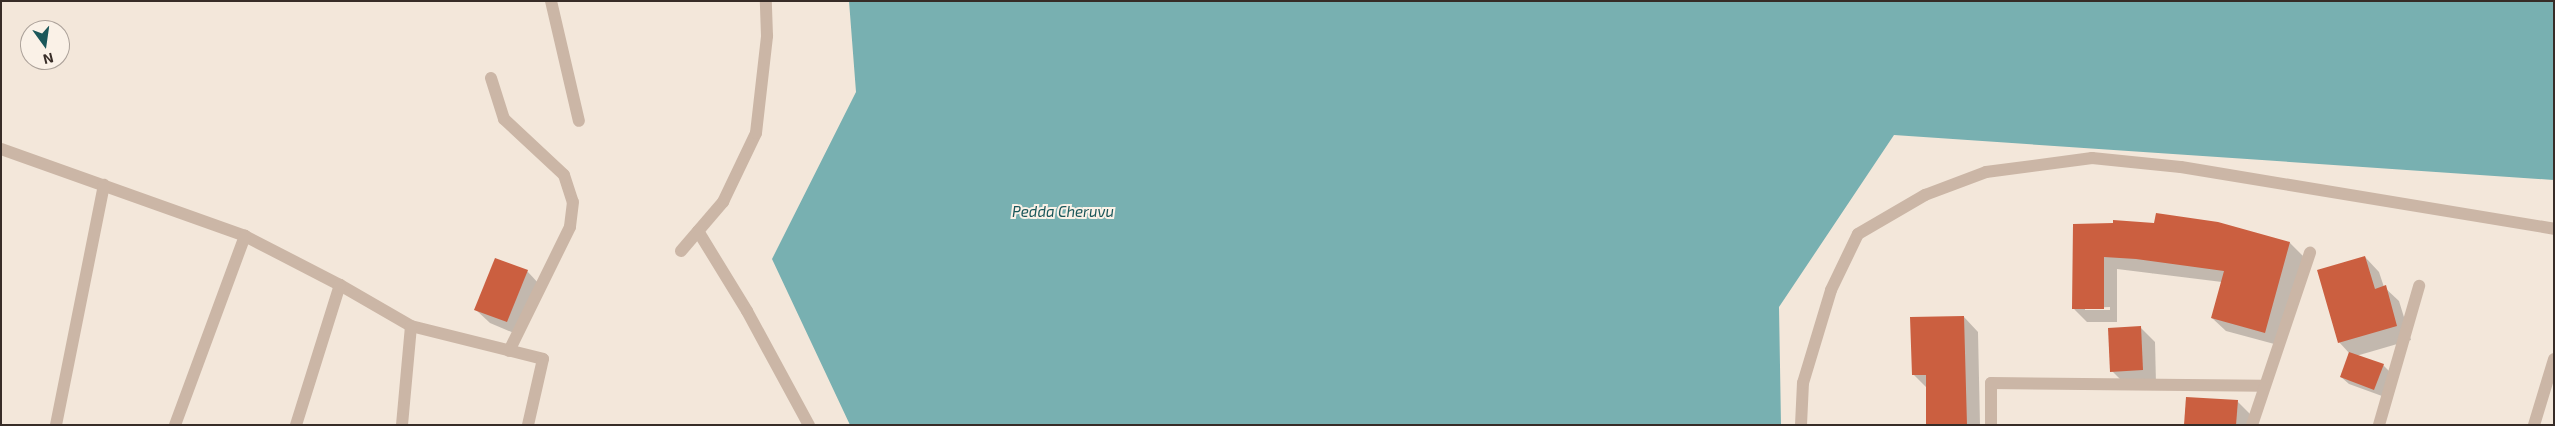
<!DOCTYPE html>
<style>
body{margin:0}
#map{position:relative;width:2555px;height:426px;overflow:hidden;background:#f3e7da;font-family:"Exo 2",sans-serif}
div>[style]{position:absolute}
.water>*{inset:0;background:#78b0b1}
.shadow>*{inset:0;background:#0003}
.building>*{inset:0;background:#cb5f40}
.minor>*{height:12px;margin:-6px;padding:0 6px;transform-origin:6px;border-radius:6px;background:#cbb6a6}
span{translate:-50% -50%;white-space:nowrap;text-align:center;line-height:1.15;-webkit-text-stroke:4px #faf1e7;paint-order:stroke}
.water-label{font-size:15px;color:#1b575a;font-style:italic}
.frame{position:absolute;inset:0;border:2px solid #372c27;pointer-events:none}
.north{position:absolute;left:20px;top:20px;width:50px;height:50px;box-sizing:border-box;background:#faf1e7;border:1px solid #aca29a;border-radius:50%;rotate:166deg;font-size:14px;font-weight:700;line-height:20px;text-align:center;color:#372c27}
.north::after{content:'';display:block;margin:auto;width:18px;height:22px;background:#1b575a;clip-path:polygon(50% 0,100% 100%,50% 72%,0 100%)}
</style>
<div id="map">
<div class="water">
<i style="clip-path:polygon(849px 1px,2554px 1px,2554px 180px,1894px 135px,1779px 307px,1781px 425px,850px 425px,772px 259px,856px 92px)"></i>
</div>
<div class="shadow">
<i style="clip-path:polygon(evenodd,2217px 223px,2290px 243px,2303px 256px,2278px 345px,2226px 331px,2212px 318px,2222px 282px,2117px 269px,2117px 322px,2087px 322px,2074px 309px,2074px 225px,2217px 223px,2110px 307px,2110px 310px,2085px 310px,2085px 308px,2110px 307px)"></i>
<i style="clip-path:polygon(2365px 257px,2379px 272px,2384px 287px,2399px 301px,2411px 340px,2356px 356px,2383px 365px,2391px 373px,2382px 396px,2349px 384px,2341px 377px,2350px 354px,2339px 342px)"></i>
<i style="clip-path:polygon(527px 271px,541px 286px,521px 336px,490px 323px,475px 309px)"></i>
<i style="clip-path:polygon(1964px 317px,1978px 332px,1980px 425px,1927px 425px,1927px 388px,1913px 374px)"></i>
<i style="clip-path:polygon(2141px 328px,2155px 342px,2156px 384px,2126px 385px,2112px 371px)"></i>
<i style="clip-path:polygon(2237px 401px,2251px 415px,2251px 425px,2185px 425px)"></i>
</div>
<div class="building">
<i style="clip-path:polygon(2156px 213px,2218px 222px,2290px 242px,2265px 333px,2211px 318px,2224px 271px,2136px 259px,2104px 257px,2104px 309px,2072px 309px,2073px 224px,2113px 223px,2113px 220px,2154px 223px)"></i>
<i style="clip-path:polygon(2365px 256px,2375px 289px,2386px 285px,2397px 326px,2338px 343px,2317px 270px)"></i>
<i style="clip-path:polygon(495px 258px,528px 270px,507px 322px,474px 310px)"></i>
<i style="clip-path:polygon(1964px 316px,1967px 425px,1926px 425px,1926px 375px,1912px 375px,1910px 317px)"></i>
<i style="clip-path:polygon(2141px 326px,2143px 370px,2110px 372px,2108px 328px)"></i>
<i style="clip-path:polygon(2349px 352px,2384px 364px,2374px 390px,2340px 377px)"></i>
<i style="clip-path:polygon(2186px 397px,2238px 400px,2236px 425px,2184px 425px)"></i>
</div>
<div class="minor">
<i style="left:551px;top:1px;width:123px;rotate:76.9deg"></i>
<i style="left:491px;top:78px;width:43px;rotate:72.4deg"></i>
<i style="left:504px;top:119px;width:82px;rotate:43deg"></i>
<i style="left:564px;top:175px;width:28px;rotate:72deg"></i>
<i style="left:573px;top:202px;width:25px;rotate:97deg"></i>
<i style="left:570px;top:227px;width:138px;rotate:116.2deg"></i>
<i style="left:1px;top:149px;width:259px;rotate:19.6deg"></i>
<i style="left:245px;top:236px;width:107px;rotate:27.3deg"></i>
<i style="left:340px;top:285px;width:82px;rotate:30deg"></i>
<i style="left:411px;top:326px;width:136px;rotate:14deg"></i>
<i style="left:543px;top:359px;width:68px;rotate:102.8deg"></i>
<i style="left:698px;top:231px;width:94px;rotate:58.5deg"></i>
<i style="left:747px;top:311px;width:130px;rotate:61.5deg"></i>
<i style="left:681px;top:251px;width:65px;rotate:-49.4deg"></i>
<i style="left:723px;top:202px;width:76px;rotate:-64.4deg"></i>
<i style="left:756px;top:133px;width:98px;rotate:-83.5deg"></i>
<i style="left:767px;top:36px;width:35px;rotate:-92deg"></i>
<i style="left:56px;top:425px;width:245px;rotate:-78.7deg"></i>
<i style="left:175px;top:425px;width:202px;rotate:-69.7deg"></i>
<i style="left:296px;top:425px;width:147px;rotate:-72.6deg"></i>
<i style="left:402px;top:425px;width:99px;rotate:-84.8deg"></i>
<i style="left:1801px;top:425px;width:42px;rotate:-87.3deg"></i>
<i style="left:1803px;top:383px;width:97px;rotate:-73.2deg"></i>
<i style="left:1831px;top:290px;width:62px;rotate:-64.3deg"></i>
<i style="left:1858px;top:234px;width:78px;rotate:-30.2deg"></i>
<i style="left:1925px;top:195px;width:65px;rotate:-20.7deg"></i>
<i style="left:1986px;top:172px;width:107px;rotate:-7.5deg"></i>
<i style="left:2092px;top:158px;width:89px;rotate:5.8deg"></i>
<i style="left:2181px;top:167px;width:378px;rotate:9.4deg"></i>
<i style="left:1991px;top:425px;width:42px;rotate:-90deg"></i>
<i style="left:1991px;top:383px;width:272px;rotate:0.6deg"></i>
<i style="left:2252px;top:425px;width:182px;rotate:-71.4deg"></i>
<i style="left:2379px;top:425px;width:145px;rotate:-73.9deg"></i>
<i style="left:2534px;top:425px;width:69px;rotate:-73.1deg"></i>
</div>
<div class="water-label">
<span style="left:1063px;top:212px">Pedda Cheruvu</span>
</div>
<div class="frame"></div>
<div class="north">N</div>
</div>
